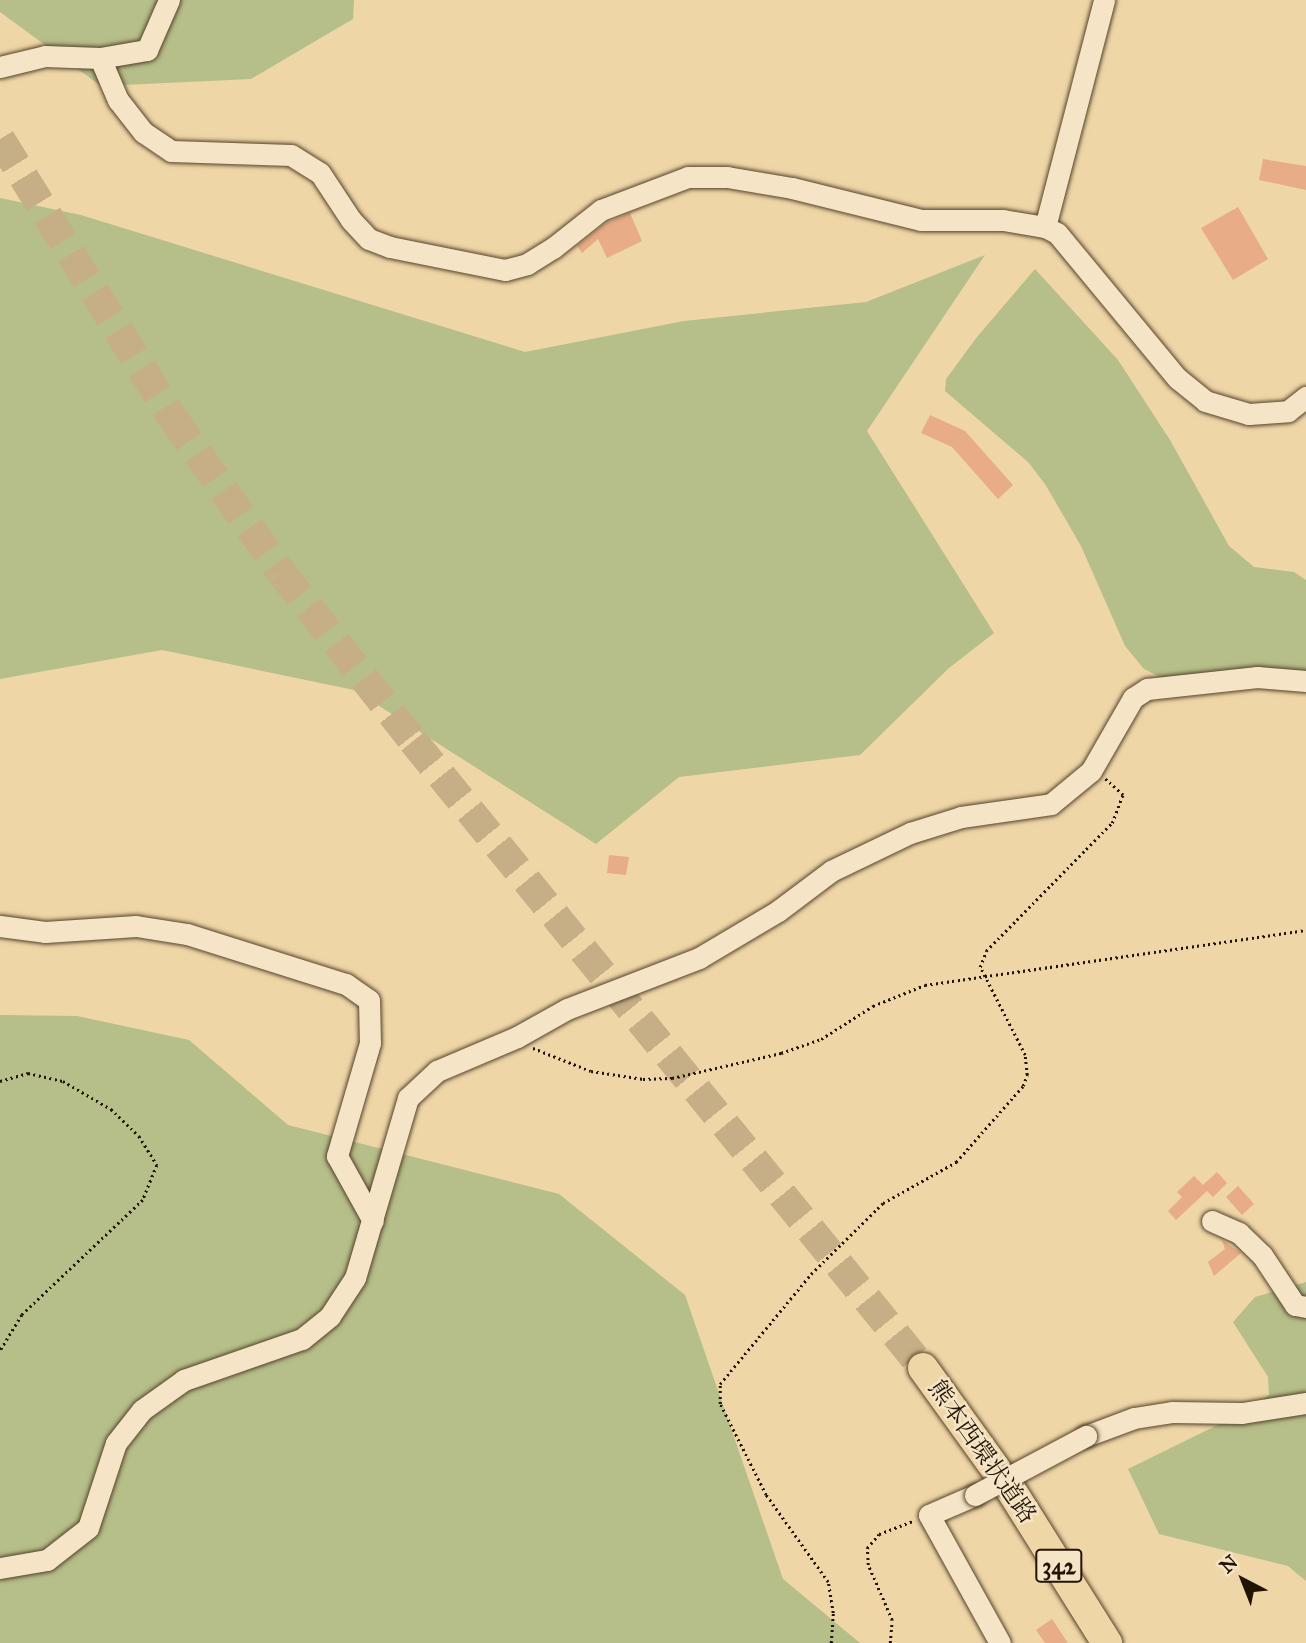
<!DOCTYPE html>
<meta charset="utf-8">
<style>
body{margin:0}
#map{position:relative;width:1306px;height:1643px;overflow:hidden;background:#efd6a7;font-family:"IM FELL Great Primer","Noto Serif JP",serif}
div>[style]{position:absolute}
.green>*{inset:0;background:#b6be89}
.building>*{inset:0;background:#e8ac86}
.highway-tunnel>*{height:30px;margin-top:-15px;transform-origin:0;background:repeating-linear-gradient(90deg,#c6af86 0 30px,transparent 0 45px)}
.path>*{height:2.5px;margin-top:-1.25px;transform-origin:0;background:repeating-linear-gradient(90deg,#221402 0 2px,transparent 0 5.5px)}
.roads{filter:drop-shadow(0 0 2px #55442b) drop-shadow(0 0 2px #55442b)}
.minor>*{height:21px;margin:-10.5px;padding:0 10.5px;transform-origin:10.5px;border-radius:10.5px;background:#f5e4c6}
.highway>*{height:30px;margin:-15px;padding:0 15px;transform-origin:15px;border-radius:15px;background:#efd6a7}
.bridges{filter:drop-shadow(0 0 2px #55442b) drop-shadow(0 0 2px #55442b)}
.minor-bridge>*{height:21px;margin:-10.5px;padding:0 10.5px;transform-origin:10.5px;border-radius:10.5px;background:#f5e4c6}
span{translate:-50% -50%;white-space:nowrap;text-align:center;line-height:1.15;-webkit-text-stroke:5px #f5e4c6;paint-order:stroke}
.shield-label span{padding:2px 5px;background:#f5e4c6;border:2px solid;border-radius:5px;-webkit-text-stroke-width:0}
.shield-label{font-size:23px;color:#221402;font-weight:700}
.street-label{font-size:24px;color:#221402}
.north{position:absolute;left:1208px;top:1545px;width:70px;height:70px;-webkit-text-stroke:5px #f5e4c6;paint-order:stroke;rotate:318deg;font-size:19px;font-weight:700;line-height:28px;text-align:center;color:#221402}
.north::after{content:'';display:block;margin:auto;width:24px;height:32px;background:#221402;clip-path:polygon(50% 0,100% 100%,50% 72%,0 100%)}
</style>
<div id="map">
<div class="green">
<i style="clip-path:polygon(0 0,354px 0,353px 19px,251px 79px,101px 86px,0 12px)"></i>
<i style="clip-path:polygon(0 198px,81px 215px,525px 352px,684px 321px,866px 302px,985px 255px,867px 431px,994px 633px,949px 668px,860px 755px,679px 777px,596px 844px,354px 690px,162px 650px,0 679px)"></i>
<i style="clip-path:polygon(1035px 269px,1118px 360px,1170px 440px,1229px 546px,1254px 567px,1294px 572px,1306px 580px,1306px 676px,1166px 680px,1144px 669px,1125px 646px,1081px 546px,1045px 484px,1028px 462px,945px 391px,946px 379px,977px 337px)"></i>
<i style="clip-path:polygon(0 1015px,77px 1016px,189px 1040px,288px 1125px,559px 1194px,685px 1295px,783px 1579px,860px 1643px,0 1643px)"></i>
<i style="clip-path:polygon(1306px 1282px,1306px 1581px,1288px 1566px,1159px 1534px,1128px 1469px,1242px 1413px,1269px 1395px,1268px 1377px,1233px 1322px,1255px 1297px)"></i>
</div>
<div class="building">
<i style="clip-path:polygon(1263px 159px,1306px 166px,1306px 190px,1259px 180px)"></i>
<i style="clip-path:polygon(1238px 207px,1268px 259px,1233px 280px,1201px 228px)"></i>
<i style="clip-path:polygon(630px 213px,642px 241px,607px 258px,598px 239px,582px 253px,577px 246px,606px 223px)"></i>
<i style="clip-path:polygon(930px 415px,965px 431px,1013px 485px,998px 499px,952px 447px,921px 433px)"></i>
<i style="clip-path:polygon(609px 855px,629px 857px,626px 875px,607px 873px)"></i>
<i style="clip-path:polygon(1217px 1172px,1227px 1183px,1213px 1197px,1207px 1191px,1176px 1220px,1168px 1211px,1182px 1197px,1177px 1192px,1194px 1176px,1203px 1185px)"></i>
<i style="clip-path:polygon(1238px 1186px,1254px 1204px,1242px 1215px,1226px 1197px)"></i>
<i style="clip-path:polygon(1222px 1240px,1241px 1253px,1214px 1276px,1208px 1262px,1225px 1249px)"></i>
<i style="clip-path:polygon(1052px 1619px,1068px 1643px,1045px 1643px,1036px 1630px)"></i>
</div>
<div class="highway-tunnel">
<i style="left:0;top:139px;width:327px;rotate:58.3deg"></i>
<i style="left:172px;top:417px;width:189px;rotate:54.9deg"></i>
<i style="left:281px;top:572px;width:214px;rotate:52deg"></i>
<i style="left:413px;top:741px;width:808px;rotate:50.88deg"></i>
</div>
<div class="path">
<i style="left:533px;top:1048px;width:62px;rotate:21.6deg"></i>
<i style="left:591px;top:1071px;width:53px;rotate:8.7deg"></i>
<i style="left:643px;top:1079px;width:29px;rotate:-2deg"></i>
<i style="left:672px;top:1078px;width:112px;rotate:-12.9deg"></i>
<i style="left:781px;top:1053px;width:42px;rotate:-19.3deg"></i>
<i style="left:821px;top:1039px;width:62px;rotate:-32.4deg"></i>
<i style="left:873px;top:1006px;width:56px;rotate:-22deg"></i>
<i style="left:925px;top:985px;width:385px;rotate:-8.2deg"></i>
<i style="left:0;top:1081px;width:29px;rotate:-16deg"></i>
<i style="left:28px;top:1073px;width:36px;rotate:13deg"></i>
<i style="left:63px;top:1081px;width:56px;rotate:30.3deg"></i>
<i style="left:111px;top:1109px;width:39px;rotate:44deg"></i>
<i style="left:139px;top:1136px;width:34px;rotate:58deg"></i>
<i style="left:157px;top:1165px;width:38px;rotate:112deg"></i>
<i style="left:143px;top:1200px;width:167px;rotate:136.5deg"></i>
<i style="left:22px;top:1315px;width:42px;rotate:121.4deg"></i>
<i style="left:831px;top:1643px;width:30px;rotate:-86deg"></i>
<i style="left:833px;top:1613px;width:31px;rotate:-99deg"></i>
<i style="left:828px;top:1582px;width:107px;rotate:-125.5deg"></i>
<i style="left:766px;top:1495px;width:102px;rotate:-116.8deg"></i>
<i style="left:720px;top:1404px;width:20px;rotate:-90deg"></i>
<i style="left:720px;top:1384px;width:143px;rotate:-50.4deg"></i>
<i style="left:811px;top:1274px;width:101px;rotate:-44.6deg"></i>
<i style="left:883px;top:1203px;width:84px;rotate:-29.3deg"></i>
<i style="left:956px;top:1162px;width:101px;rotate:-48.6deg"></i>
<i style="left:1023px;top:1086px;width:12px;rotate:-70deg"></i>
<i style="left:1027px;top:1075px;width:20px;rotate:-96deg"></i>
<i style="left:1025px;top:1055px;width:99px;rotate:-117.1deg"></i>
<i style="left:980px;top:967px;width:17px;rotate:-69deg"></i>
<i style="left:986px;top:951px;width:180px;rotate:-45.5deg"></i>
<i style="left:1112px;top:823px;width:30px;rotate:-69deg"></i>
<i style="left:1123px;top:795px;width:24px;rotate:-138deg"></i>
<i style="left:890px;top:1643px;width:23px;rotate:-85deg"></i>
<i style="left:892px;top:1620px;width:60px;rotate:-113.6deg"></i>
<i style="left:868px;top:1565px;width:17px;rotate:-93deg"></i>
<i style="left:867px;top:1548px;width:18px;rotate:-49deg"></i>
<i style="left:879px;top:1534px;width:36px;rotate:-21deg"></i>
</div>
<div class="roads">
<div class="minor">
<i style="left:100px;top:58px;width:46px;rotate:66.8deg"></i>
<i style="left:118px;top:100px;width:41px;rotate:52deg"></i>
<i style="left:143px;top:132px;width:34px;rotate:34deg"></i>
<i style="left:171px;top:151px;width:120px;rotate:1.9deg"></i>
<i style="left:291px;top:155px;width:34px;rotate:32deg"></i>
<i style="left:320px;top:173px;width:56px;rotate:56.6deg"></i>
<i style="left:351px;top:220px;width:26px;rotate:47deg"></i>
<i style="left:369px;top:239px;width:22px;rotate:21deg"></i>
<i style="left:390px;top:247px;width:117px;rotate:11.3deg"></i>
<i style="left:505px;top:270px;width:23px;rotate:-15deg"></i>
<i style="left:527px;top:264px;width:31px;rotate:-32deg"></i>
<i style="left:553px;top:248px;width:61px;rotate:-38.4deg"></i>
<i style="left:601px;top:210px;width:93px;rotate:-20.8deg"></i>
<i style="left:688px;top:177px;width:39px"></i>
<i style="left:727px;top:177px;width:66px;rotate:9.6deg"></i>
<i style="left:792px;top:188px;width:133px;rotate:13.9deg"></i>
<i style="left:921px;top:220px;width:82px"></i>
<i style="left:1003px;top:220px;width:43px;rotate:9.5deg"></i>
<i style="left:1045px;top:227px;width:13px;rotate:27deg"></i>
<i style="left:1057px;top:233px;width:188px;rotate:50.4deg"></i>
<i style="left:1177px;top:378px;width:36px;rotate:39deg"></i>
<i style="left:1205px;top:401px;width:46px;rotate:16.5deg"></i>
<i style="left:1249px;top:414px;width:39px;rotate:-4deg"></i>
<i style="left:1288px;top:411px;width:23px;rotate:-38deg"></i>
<i style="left:0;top:67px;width:46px;rotate:-13.7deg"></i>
<i style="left:45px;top:56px;width:55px;rotate:2.1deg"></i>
<i style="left:100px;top:58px;width:48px;rotate:-9.7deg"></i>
<i style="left:147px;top:50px;width:55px;rotate:-66.3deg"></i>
<i style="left:1045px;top:227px;width:235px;rotate:-75.4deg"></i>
<i style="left:0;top:926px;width:45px;rotate:7.6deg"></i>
<i style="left:45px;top:932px;width:91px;rotate:-3.8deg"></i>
<i style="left:136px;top:926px;width:52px;rotate:8.9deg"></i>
<i style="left:187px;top:934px;width:167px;rotate:17.5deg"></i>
<i style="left:346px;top:984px;width:28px;rotate:35deg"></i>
<i style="left:369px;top:1000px;width:43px;rotate:88.7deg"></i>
<i style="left:370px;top:1043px;width:118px;rotate:106.3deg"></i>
<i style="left:337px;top:1156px;width:74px;rotate:61deg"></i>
<i style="left:1212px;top:1221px;width:30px;rotate:24deg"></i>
<i style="left:1239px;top:1233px;width:32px;rotate:44deg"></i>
<i style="left:1262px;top:1255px;width:60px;rotate:56.6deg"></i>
<i style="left:1295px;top:1305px;width:11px;rotate:10deg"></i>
<i style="left:1086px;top:1436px;width:51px;rotate:-20.6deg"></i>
<i style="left:1134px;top:1418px;width:38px;rotate:-9deg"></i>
<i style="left:1172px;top:1412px;width:70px;rotate:0.8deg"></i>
<i style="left:1242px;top:1413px;width:65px;rotate:-8.9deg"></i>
<i style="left:975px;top:1495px;width:50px;rotate:156.5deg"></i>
<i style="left:929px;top:1515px;width:146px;rotate:61deg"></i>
<i style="left:0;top:1568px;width:48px;rotate:-9.7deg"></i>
<i style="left:47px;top:1560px;width:52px;rotate:-38deg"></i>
<i style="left:88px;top:1528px;width:89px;rotate:-71.8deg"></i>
<i style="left:116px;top:1443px;width:42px;rotate:-51.8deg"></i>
<i style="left:142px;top:1410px;width:52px;rotate:-35.5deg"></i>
<i style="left:184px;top:1380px;width:125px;rotate:-19.2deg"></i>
<i style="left:302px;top:1339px;width:36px;rotate:-39deg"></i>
<i style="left:330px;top:1316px;width:45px;rotate:-56.7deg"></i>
<i style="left:355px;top:1278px;width:188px;rotate:-73.6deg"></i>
<i style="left:408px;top:1098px;width:40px;rotate:-43deg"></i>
<i style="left:437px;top:1071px;width:87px;rotate:-23deg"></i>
<i style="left:517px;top:1037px;width:57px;rotate:-29.2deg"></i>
<i style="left:567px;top:1009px;width:142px;rotate:-21.1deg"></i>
<i style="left:699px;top:958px;width:92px;rotate:-30.7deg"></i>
<i style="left:778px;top:911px;width:66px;rotate:-37deg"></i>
<i style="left:831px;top:871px;width:88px;rotate:-25.7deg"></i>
<i style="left:910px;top:833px;width:53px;rotate:-17.4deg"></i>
<i style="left:961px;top:817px;width:91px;rotate:-8.2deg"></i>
<i style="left:1051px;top:804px;width:52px;rotate:-39.5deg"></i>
<i style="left:1091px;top:771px;width:84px;rotate:-60.1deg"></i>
<i style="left:1133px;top:698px;width:17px;rotate:-33deg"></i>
<i style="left:1147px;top:689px;width:111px;rotate:-6.2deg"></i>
<i style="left:1257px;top:677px;width:49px;rotate:4.7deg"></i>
</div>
<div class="highway">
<i style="left:923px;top:1368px;width:150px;rotate:54.2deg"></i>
<i style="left:1011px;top:1490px;width:181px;rotate:57.9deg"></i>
</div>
</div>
<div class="bridges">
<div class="minor-bridge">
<i style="left:975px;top:1495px;width:126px;rotate:-28deg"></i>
</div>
</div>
<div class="shield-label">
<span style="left:1059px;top:1566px">342</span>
</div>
<div class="street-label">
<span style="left:982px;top:1452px;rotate:55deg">熊本西環状道路</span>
</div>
<div class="north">N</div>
</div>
